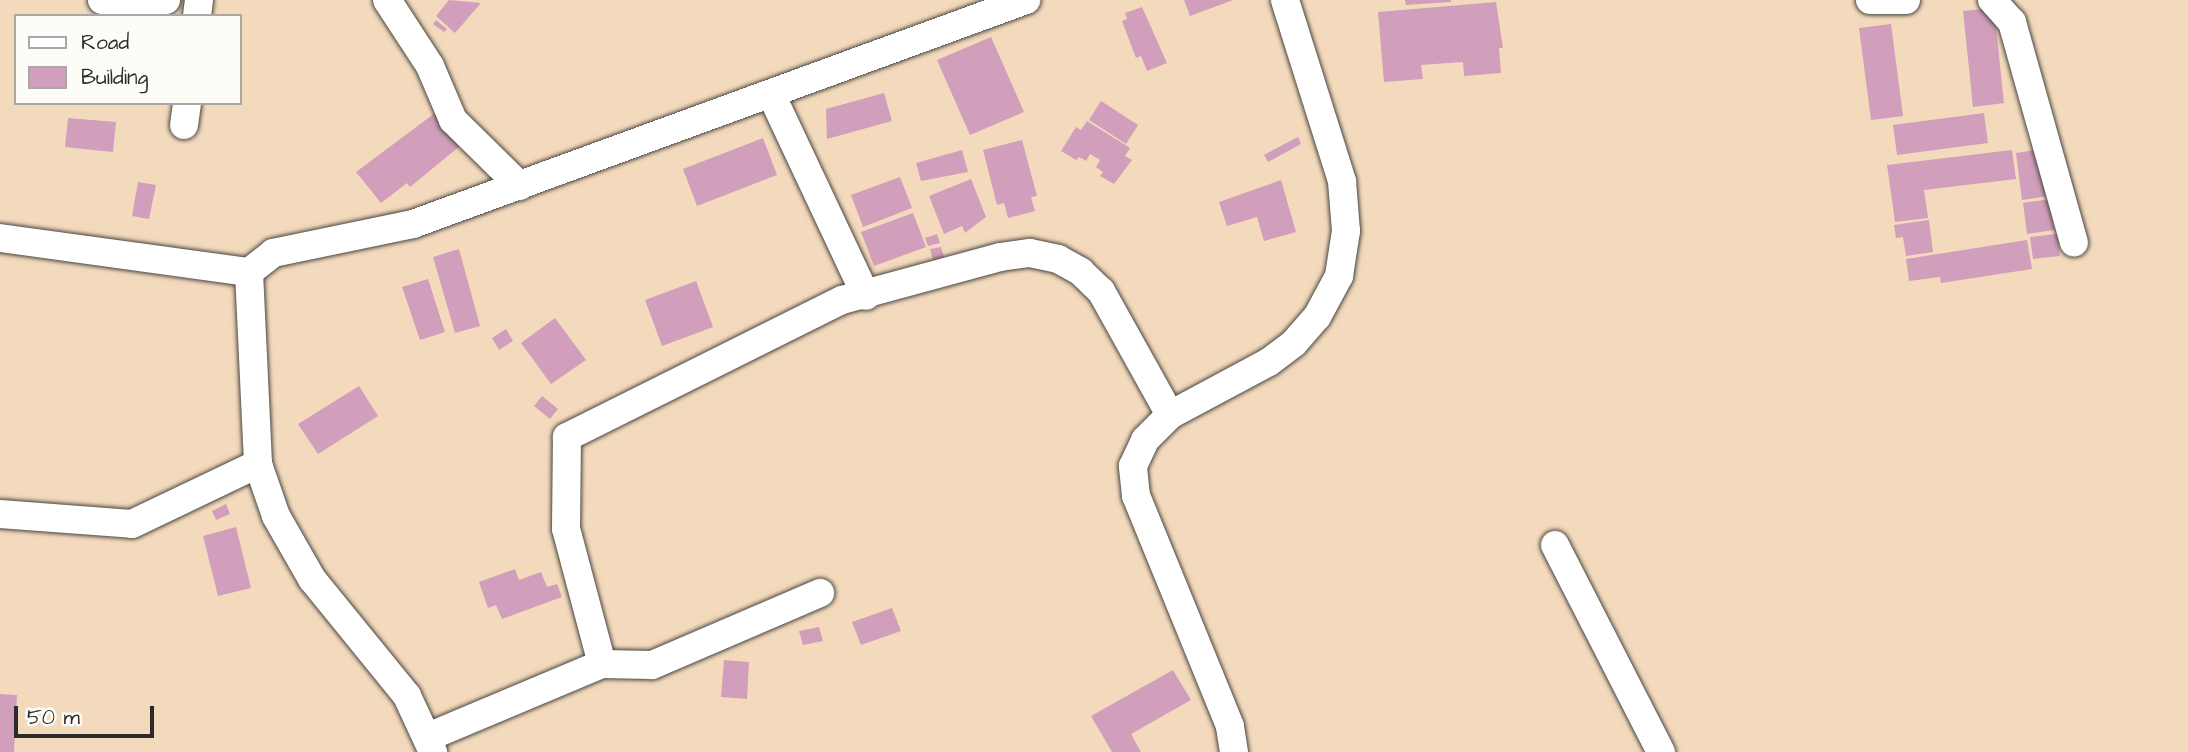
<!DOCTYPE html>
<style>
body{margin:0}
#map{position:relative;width:2188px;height:752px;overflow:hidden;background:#f4dabd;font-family:"Architects Daughter",sans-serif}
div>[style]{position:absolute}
.building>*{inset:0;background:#d19ebb}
.roads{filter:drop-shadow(0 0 2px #494541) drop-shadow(0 0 2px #494541)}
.minor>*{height:28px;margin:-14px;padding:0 14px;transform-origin:14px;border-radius:14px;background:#fff}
span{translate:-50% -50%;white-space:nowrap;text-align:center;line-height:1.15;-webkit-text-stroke:6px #fdfcf7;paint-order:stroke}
.legend{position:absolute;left:14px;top:14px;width:228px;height:91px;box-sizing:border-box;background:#fdfcf7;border:2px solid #a9a8a5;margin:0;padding:9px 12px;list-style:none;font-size:21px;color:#2b2b2b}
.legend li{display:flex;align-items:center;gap:14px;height:35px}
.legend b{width:35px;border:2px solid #a9a8a5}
.scale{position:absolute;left:14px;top:706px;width:140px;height:32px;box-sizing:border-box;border:4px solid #2b2b2b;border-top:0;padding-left:9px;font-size:21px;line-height:24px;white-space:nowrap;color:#2b2b2b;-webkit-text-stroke:5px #fdfcf7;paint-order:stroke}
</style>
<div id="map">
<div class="building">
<i style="clip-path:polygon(449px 0,481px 3px,455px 33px,436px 16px)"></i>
<i style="clip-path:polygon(1184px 0,1233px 0,1190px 16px)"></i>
<i style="clip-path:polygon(1405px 0,1451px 0,1451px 2px,1406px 5px)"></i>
<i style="clip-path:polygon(1496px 2px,1503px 48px,1499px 48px,1501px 73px,1464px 76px,1463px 62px,1421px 65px,1423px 79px,1384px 82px,1378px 12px)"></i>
<i style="clip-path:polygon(1142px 7px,1167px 63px,1147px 71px,1141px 56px,1136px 58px,1122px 21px,1127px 19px,1125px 13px)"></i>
<i style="clip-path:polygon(1994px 8px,2004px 103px,1973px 107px,1963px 11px)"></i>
<i style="clip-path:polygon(436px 20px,447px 29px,444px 32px,433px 24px)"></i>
<i style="clip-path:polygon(1891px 24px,1903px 116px,1871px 120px,1859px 28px)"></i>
<i style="clip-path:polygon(991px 37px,1024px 112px,970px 135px,937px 60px)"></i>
<i style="clip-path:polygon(884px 93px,892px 121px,827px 139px,826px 109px)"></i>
<i style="clip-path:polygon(1101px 101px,1138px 125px,1126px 144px,1089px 120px)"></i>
<i style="clip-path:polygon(435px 113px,460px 146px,410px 187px,407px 183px,381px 203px,356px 172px)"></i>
<i style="clip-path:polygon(1984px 113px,1988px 143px,1897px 155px,1893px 125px)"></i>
<i style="clip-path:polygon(68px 118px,116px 122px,113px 152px,65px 147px)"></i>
<i style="clip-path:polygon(1087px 121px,1130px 148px,1125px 156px,1132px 160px,1114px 184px,1100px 176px,1103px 172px,1096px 167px,1100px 160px,1090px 154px,1086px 161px,1079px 157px,1076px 160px,1061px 151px,1076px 127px,1081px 130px)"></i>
<i style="clip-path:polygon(1298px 137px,1301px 144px,1268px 162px,1264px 155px)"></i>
<i style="clip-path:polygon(763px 138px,777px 175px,697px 206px,683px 169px)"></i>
<i style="clip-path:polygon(1022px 140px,1037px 196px,1031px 197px,1035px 211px,1008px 218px,1004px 203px,997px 205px,983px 150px)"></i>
<i style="clip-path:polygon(2042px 149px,2048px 196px,2022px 200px,2016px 153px)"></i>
<i style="clip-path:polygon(962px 150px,968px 172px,921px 181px,916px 163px)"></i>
<i style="clip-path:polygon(2012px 150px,2016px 179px,1924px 190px,1928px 218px,1895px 222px,1887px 165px)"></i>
<i style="clip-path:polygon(900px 177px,912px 208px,863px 227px,851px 195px)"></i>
<i style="clip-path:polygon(971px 179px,986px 217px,965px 233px,962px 226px,944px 234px,929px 196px)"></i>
<i style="clip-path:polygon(1281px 180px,1296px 232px,1264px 241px,1257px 217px,1227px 226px,1219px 202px)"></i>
<i style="clip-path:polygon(138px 182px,156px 185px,149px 219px,132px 216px)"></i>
<i style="clip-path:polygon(2050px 199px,2054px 230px,2027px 234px,2023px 203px)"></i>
<i style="clip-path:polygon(913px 213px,926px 247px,874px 266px,861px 232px)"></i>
<i style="clip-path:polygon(1929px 220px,1933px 252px,1906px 256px,1903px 237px,1896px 238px,1894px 225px)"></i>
<i style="clip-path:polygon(937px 234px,940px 243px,928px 246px,925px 238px)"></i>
<i style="clip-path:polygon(2057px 234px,2060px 256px,2033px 259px,2030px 237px)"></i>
<i style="clip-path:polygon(2027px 240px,2032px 269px,1941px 283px,1940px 277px,1909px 281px,1906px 259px)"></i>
<i style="clip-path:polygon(941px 247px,944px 257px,933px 260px,930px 249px)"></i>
<i style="clip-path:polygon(459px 249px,480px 326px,455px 333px,433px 257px)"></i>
<i style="clip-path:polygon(428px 279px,445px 332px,420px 340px,402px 287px)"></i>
<i style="clip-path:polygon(696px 281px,713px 327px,662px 346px,645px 300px)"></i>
<i style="clip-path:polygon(555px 318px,586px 360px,551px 384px,521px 343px)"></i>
<i style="clip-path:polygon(506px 329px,513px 341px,499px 350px,492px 338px)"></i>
<i style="clip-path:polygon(359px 386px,378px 416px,318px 454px,298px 424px)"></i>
<i style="clip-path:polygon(542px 396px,558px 409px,550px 419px,534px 406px)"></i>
<i style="clip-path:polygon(226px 504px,230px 514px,216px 520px,212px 511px)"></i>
<i style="clip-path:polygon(236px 527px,251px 588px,218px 596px,203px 536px)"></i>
<i style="clip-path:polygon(515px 569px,519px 580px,541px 572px,547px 587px,557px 584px,562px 597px,502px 619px,496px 605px,488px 608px,479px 582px)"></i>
<i style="clip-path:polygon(892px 608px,901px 631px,861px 645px,852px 622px)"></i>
<i style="clip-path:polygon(819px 627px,823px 641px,803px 645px,799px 631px)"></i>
<i style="clip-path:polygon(724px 660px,749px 662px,747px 699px,721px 697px)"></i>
<i style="clip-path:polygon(1173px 670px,1191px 700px,1131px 734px,1141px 752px,1112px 752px,1091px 716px)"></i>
<i style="clip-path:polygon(0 694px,17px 695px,14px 752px,0 752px)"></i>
</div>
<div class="roads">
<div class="minor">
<i style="left:102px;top:0;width:64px"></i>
<i style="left:387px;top:0;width:79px;rotate:56.9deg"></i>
<i style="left:430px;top:66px;width:59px;rotate:66.9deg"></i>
<i style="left:453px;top:120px;width:94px;rotate:44.6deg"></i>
<i style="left:1870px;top:0;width:36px"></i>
<i style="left:1992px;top:0;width:30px;rotate:48deg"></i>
<i style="left:2012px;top:22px;width:229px;rotate:74.3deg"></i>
<i style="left:197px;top:16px;width:16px;rotate:-83deg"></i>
<i style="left:771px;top:94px;width:223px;rotate:64.8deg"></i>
<i style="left:184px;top:125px;width:22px;rotate:-82deg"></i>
<i style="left:0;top:238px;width:251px;rotate:7.8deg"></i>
<i style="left:249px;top:272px;width:31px;rotate:-38deg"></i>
<i style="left:273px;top:253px;width:143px;rotate:-11.7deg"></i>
<i style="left:413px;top:224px;width:653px;rotate:-20.07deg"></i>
<i style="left:249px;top:272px;width:192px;rotate:87.3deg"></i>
<i style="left:258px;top:464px;width:55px;rotate:70.9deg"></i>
<i style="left:276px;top:516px;width:73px;rotate:60.3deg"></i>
<i style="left:312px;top:579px;width:151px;rotate:50.9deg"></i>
<i style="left:407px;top:696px;width:62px;rotate:65.1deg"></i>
<i style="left:0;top:514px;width:132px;rotate:4.3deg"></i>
<i style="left:132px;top:524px;width:140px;rotate:-25.5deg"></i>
<i style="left:1555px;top:545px;width:233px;rotate:62.9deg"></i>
<i style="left:602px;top:664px;width:140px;rotate:-104.9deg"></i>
<i style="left:566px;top:529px;width:92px;rotate:-89.4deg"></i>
<i style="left:567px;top:437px;width:307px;rotate:-26.5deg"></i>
<i style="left:842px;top:300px;width:164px;rotate:-15.2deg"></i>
<i style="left:1000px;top:257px;width:30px;rotate:-8deg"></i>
<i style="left:1030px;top:253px;width:29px;rotate:12deg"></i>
<i style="left:1058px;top:259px;width:26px;rotate:29deg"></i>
<i style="left:1081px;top:272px;width:28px;rotate:44deg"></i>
<i style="left:1101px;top:291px;width:142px;rotate:60.9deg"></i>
<i style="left:428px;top:737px;width:189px;rotate:-22.8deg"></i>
<i style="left:602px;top:664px;width:50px;rotate:1.1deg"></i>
<i style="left:652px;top:665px;width:183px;rotate:-23.2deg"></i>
<i style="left:1234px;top:752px;width:26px;rotate:-99deg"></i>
<i style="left:1230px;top:726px;width:248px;rotate:-112.2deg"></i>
<i style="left:1136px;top:496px;width:30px;rotate:-96deg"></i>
<i style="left:1133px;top:466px;width:29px;rotate:-65deg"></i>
<i style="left:1145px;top:440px;width:35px;rotate:-45deg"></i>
<i style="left:1170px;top:415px;width:112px;rotate:-28.2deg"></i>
<i style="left:1269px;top:362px;width:31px;rotate:-37deg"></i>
<i style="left:1294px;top:343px;width:35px;rotate:-49deg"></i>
<i style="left:1317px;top:317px;width:47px;rotate:-61.8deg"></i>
<i style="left:1339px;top:276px;width:46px;rotate:-81.2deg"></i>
<i style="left:1346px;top:231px;width:50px;rotate:-94.6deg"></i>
<i style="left:1342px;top:181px;width:190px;rotate:-107.5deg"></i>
</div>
</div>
<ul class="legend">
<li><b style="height:9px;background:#fff"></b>Road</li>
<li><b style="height:19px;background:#d19ebb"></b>Building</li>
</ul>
<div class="scale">50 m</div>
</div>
